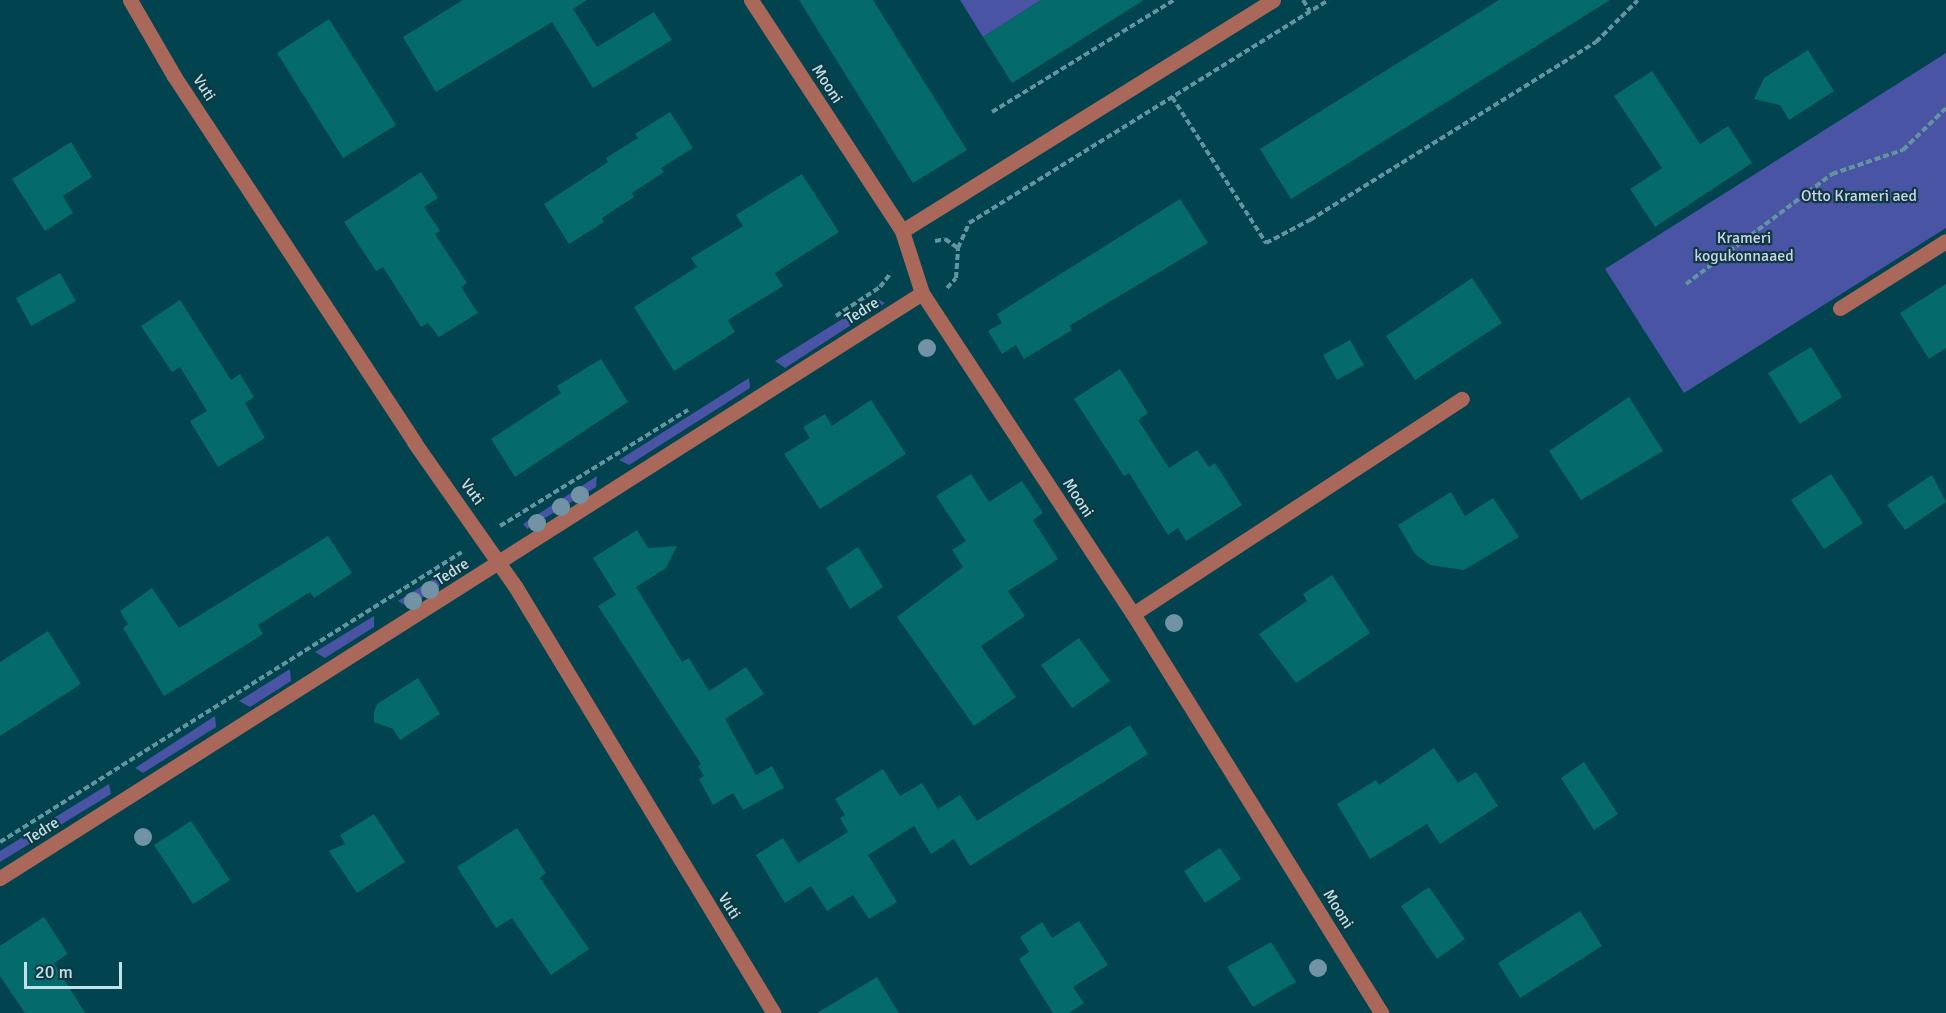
<!DOCTYPE html>
<style>
body{margin:0}
#map{position:relative;width:1946px;height:1013px;overflow:hidden;background:#014450;font-family:Signika,sans-serif}
div>[style]{position:absolute}
.green>*{inset:0;background:#4954a5}
.building>*{inset:0;background:#046a6a}
.path>*{height:4px;margin-top:-2px;transform-origin:0;background:repeating-linear-gradient(90deg,#6395a0 0 6px,transparent 0 9px)}
.minor>*{height:15px;margin:-7.5px;padding:0 7.5px;transform-origin:7.5px;border-radius:7.5px;background:#a96859}
.trees>*{width:18px;height:18px;margin:-9px;border-radius:50%;background:#7193a5}
span{translate:-50% -50%;white-space:nowrap;text-align:center;line-height:1.15;-webkit-text-stroke:4.5px #0f3841;paint-order:stroke}
.street-label{font-size:16px;color:#bee1ea}
.park-label{font-size:16px;color:#cdd3ea}
.scale{position:absolute;left:24px;top:962px;width:98px;height:27px;box-sizing:border-box;border:3px solid #bee1ea;border-top:0;padding-left:8px;font-size:18px;line-height:21px;white-space:nowrap;color:#bee1ea;-webkit-text-stroke:4px #0f3841;paint-order:stroke}
</style>
<div id="map">
<div class="green">
<i style="clip-path:polygon(960px 0,1041px 0,983px 37px)"></i>
<i style="clip-path:polygon(1946px 53px,1946px 228px,1684px 393px,1605px 269px)"></i>
<i style="clip-path:polygon(876px 298px,885px 303px,785px 368px,775px 361px)"></i>
<i style="clip-path:polygon(749px 378px,750px 388px,629px 465px,619px 460px)"></i>
<i style="clip-path:polygon(597px 476px,596px 487px,527px 529px,523px 524px)"></i>
<i style="clip-path:polygon(444px 572px,451px 578px,408px 607px,398px 601px)"></i>
<i style="clip-path:polygon(374px 616px,374px 627px,325px 658px,315px 652px)"></i>
<i style="clip-path:polygon(290px 669px,291px 681px,250px 707px,239px 701px)"></i>
<i style="clip-path:polygon(215px 716px,216px 727px,143px 773px,135px 768px)"></i>
<i style="clip-path:polygon(109px 784px,111px 794px,0 862px,0 851px)"></i>
</div>
<div class="building">
<i style="clip-path:polygon(463px 0,587px 0,573px 9px,597px 47px,654px 12px,672px 40px,593px 88px,552px 22px,436px 92px,403px 37px)"></i>
<i style="clip-path:polygon(799px 0,873px 0,967px 150px,913px 183px)"></i>
<i style="clip-path:polygon(1041px 0,1144px 0,1012px 83px,983px 37px)"></i>
<i style="clip-path:polygon(1499px 0,1610px 0,1291px 199px,1260px 149px)"></i>
<i style="clip-path:polygon(329px 19px,396px 125px,343px 158px,277px 53px)"></i>
<i style="clip-path:polygon(1808px 50px,1834px 91px,1789px 120px,1780px 105px,1754px 99px,1764px 78px)"></i>
<i style="clip-path:polygon(1652px 71px,1700px 144px,1728px 126px,1752px 163px,1655px 227px,1630px 189px,1662px 168px,1614px 96px)"></i>
<i style="clip-path:polygon(670px 112px,693px 148px,661px 168px,664px 172px,632px 193px,634px 197px,602px 218px,604px 222px,569px 244px,544px 204px,608px 162px,606px 158px,638px 138px,635px 134px)"></i>
<i style="clip-path:polygon(71px 142px,92px 177px,63px 196px,73px 213px,45px 231px,12px 179px)"></i>
<i style="clip-path:polygon(421px 172px,438px 198px,424px 207px,440px 231px,435px 234px,467px 283px,461px 287px,478px 313px,439px 337px,428px 323px,421px 327px,383px 267px,376px 271px,344px 222px)"></i>
<i style="clip-path:polygon(802px 174px,839px 232px,775px 273px,783px 286px,728px 320px,735px 332px,674px 371px,634px 307px,697px 267px,691px 258px,743px 226px,736px 215px)"></i>
<i style="clip-path:polygon(1180px 199px,1208px 243px,1069px 326px,1072px 330px,1024px 359px,1016px 345px,1002px 354px,988px 331px,1002px 323px,997px 314px)"></i>
<i style="clip-path:polygon(60px 273px,76px 301px,31px 326px,16px 298px)"></i>
<i style="clip-path:polygon(1472px 278px,1502px 323px,1415px 380px,1386px 336px)"></i>
<i style="clip-path:polygon(1946px 284px,1946px 348px,1929px 359px,1900px 313px)"></i>
<i style="clip-path:polygon(180px 300px,231px 380px,240px 374px,254px 397px,245px 403px,265px 438px,218px 467px,190px 421px,207px 411px,180px 367px,172px 372px,141px 326px)"></i>
<i style="clip-path:polygon(1350px 340px,1364px 365px,1337px 380px,1323px 355px)"></i>
<i style="clip-path:polygon(1811px 347px,1842px 397px,1800px 424px,1768px 373px)"></i>
<i style="clip-path:polygon(601px 359px,628px 402px,515px 477px,491px 439px,561px 393px,557px 386px)"></i>
<i style="clip-path:polygon(1120px 369px,1148px 413px,1138px 420px,1169px 468px,1197px 450px,1209px 467px,1215px 463px,1242px 505px,1186px 541px,1178px 528px,1168px 535px,1129px 473px,1124px 476px,1074px 399px)"></i>
<i style="clip-path:polygon(1629px 397px,1663px 451px,1581px 500px,1549px 451px)"></i>
<i style="clip-path:polygon(871px 400px,906px 454px,820px 509px,784px 454px,810px 438px,803px 427px,825px 414px,832px 426px)"></i>
<i style="clip-path:polygon(971px 474px,989px 502px,1022px 481px,1043px 513px,1033px 520px,1058px 559px,1008px 591px,1025px 616px,981px 646px,1016px 697px,974px 726px,897px 617px,963px 567px,952px 550px,966px 541px,936px 496px)"></i>
<i style="clip-path:polygon(1831px 474px,1863px 523px,1824px 549px,1791px 500px)"></i>
<i style="clip-path:polygon(1932px 475px,1946px 502px,1905px 530px,1887px 505px)"></i>
<i style="clip-path:polygon(1451px 492px,1465px 516px,1493px 498px,1519px 537px,1464px 570px,1430px 565px,1415px 554px,1398px 525px)"></i>
<i style="clip-path:polygon(637px 530px,648px 548px,677px 546px,666px 568px,636px 587px,682px 662px,689px 658px,709px 691px,746px 667px,764px 694px,725px 719px,756px 775px,772px 766px,784px 788px,743px 810px,733px 793px,713px 805px,699px 779px,704px 776px,698px 766px,701px 764px,598px 606px,616px 595px,593px 558px)"></i>
<i style="clip-path:polygon(328px 536px,352px 573px,314px 598px,310px 592px,258px 625px,263px 634px,164px 696px,123px 628px,128px 624px,120px 611px,152px 588px,179px 628px)"></i>
<i style="clip-path:polygon(858px 547px,883px 587px,850px 609px,826px 568px)"></i>
<i style="clip-path:polygon(1332px 575px,1370px 633px,1296px 683px,1259px 634px,1307px 601px,1303px 594px)"></i>
<i style="clip-path:polygon(48px 631px,81px 684px,0 736px,0 662px)"></i>
<i style="clip-path:polygon(1079px 638px,1110px 681px,1072px 708px,1041px 665px)"></i>
<i style="clip-path:polygon(418px 678px,440px 714px,400px 740px,393px 729px,374px 722px,374px 712px,377px 704px)"></i>
<i style="clip-path:polygon(1130px 725px,1148px 754px,970px 866px,954px 839px,931px 854px,914px 826px,868px 855px,897px 902px,869px 919px,853px 895px,827px 911px,811px 886px,785px 903px,756px 855px,783px 838px,798px 863px,848px 832px,840px 818px,845px 815px,835px 799px,883px 769px,900px 796px,922px 783px,938px 809px,960px 795px,977px 821px)"></i>
<i style="clip-path:polygon(1434px 748px,1458px 783px,1476px 772px,1498px 806px,1440px 844px,1427px 824px,1370px 859px,1337px 804px,1376px 780px,1379px 785px)"></i>
<i style="clip-path:polygon(1584px 762px,1618px 814px,1594px 830px,1561px 778px)"></i>
<i style="clip-path:polygon(374px 814px,405px 862px,357px 893px,329px 851px,345px 844px,340px 835px)"></i>
<i style="clip-path:polygon(191px 821px,230px 880px,193px 904px,154px 845px)"></i>
<i style="clip-path:polygon(517px 828px,546px 873px,540px 878px,589px 949px,551px 975px,512px 918px,496px 928px,457px 867px)"></i>
<i style="clip-path:polygon(1220px 848px,1241px 879px,1205px 903px,1184px 871px)"></i>
<i style="clip-path:polygon(1429px 887px,1465px 939px,1437px 959px,1401px 906px)"></i>
<i style="clip-path:polygon(1580px 911px,1602px 946px,1520px 998px,1498px 963px)"></i>
<i style="clip-path:polygon(44px 917px,68px 954px,54px 963px,85px 1013px,25px 1013px,0 976px,0 946px)"></i>
<i style="clip-path:polygon(1079px 921px,1108px 965px,1073px 987px,1084px 1003px,1069px 1013px,1053px 1013px,1019px 959px,1029px 952px,1020px 937px,1042px 922px,1052px 938px)"></i>
<i style="clip-path:polygon(1271px 942px,1296px 982px,1253px 1007px,1227px 967px)"></i>
<i style="clip-path:polygon(877px 977px,899px 1013px,817px 1013px)"></i>
</div>
<div class="path">
<i style="left:1303px;top:0;width:13px;rotate:58deg"></i>
<i style="left:1172px;top:97px;width:174px;rotate:57.2deg"></i>
<i style="left:1266px;top:243px;width:50px;rotate:-27.6deg"></i>
<i style="left:1310px;top:220px;width:337px;rotate:-31.9deg"></i>
<i style="left:1596px;top:42px;width:59px;rotate:-45deg"></i>
<i style="left:992px;top:112px;width:214px;rotate:-31.6deg"></i>
<i style="left:935px;top:241px;width:10px;rotate:-11deg"></i>
<i style="left:945px;top:239px;width:16px;rotate:35deg"></i>
<i style="left:1686px;top:284px;width:183px;rotate:-37deg"></i>
<i style="left:1832px;top:174px;width:75px;rotate:-18.7deg"></i>
<i style="left:1903px;top:150px;width:60px;rotate:-44.3deg"></i>
<i style="left:947px;top:288px;width:13px;rotate:-48deg"></i>
<i style="left:956px;top:278px;width:30px;rotate:-86deg"></i>
<i style="left:958px;top:248px;width:27px;rotate:-66deg"></i>
<i style="left:969px;top:223px;width:423px;rotate:-31.8deg"></i>
<i style="left:836px;top:316px;width:53px;rotate:-33.4deg"></i>
<i style="left:880px;top:287px;width:18px;rotate:-52deg"></i>
<i style="left:500px;top:526px;width:221px;rotate:-31.7deg"></i>
<i style="left:0;top:842px;width:545px;rotate:-32.12deg"></i>
</div>
<div class="minor">
<i style="left:130px;top:0;width:88px;rotate:59.9deg"></i>
<i style="left:174px;top:76px;width:438px;rotate:56.7deg"></i>
<i style="left:414px;top:442px;width:176px;rotate:55deg"></i>
<i style="left:515px;top:586px;width:499px;rotate:58.8deg"></i>
<i style="left:751px;top:0;width:276px;rotate:56.8deg"></i>
<i style="left:902px;top:231px;width:65px;rotate:72.1deg"></i>
<i style="left:922px;top:293px;width:384px;rotate:56.7deg"></i>
<i style="left:1133px;top:614px;width:470px;rotate:58.1deg"></i>
<i style="left:902px;top:231px;width:437px;rotate:-31.9deg"></i>
<i style="left:1840px;top:308px;width:125px;rotate:-32.3deg"></i>
<i style="left:1133px;top:614px;width:393px;rotate:-33.2deg"></i>
<i style="left:0;top:878px;width:1092px;rotate:-32.39deg"></i>
</div>
<div class="trees">
<i style="left:927px;top:348px"></i>
<i style="left:580px;top:495px"></i>
<i style="left:561px;top:507px"></i>
<i style="left:537px;top:523px"></i>
<i style="left:430px;top:590px"></i>
<i style="left:413px;top:601px"></i>
<i style="left:1174px;top:623px"></i>
<i style="left:143px;top:837px"></i>
<i style="left:1318px;top:968px"></i>
</div>
<div class="street-label">
<span style="left:827px;top:84px;rotate:57deg">Mooni</span>
<span style="left:204px;top:88px;rotate:57deg">Vuti</span>
<span style="left:862px;top:311px;rotate:-32deg">Tedre</span>
<span style="left:472px;top:492px;rotate:54deg">Vuti</span>
<span style="left:1078px;top:498px;rotate:57deg">Mooni</span>
<span style="left:452px;top:572px;rotate:-32deg">Tedre</span>
<span style="left:42px;top:831px;rotate:-32deg">Tedre</span>
<span style="left:729px;top:906px;rotate:58deg">Vuti</span>
<span style="left:1338px;top:909px;rotate:58deg">Mooni</span>
</div>
<div class="park-label">
<span style="left:1859px;top:196px">Otto Krameri aed</span>
<span style="left:1744px;top:247px">Krameri<br>kogukonnaaed</span>
</div>
<div class="scale">20 m</div>
</div>
